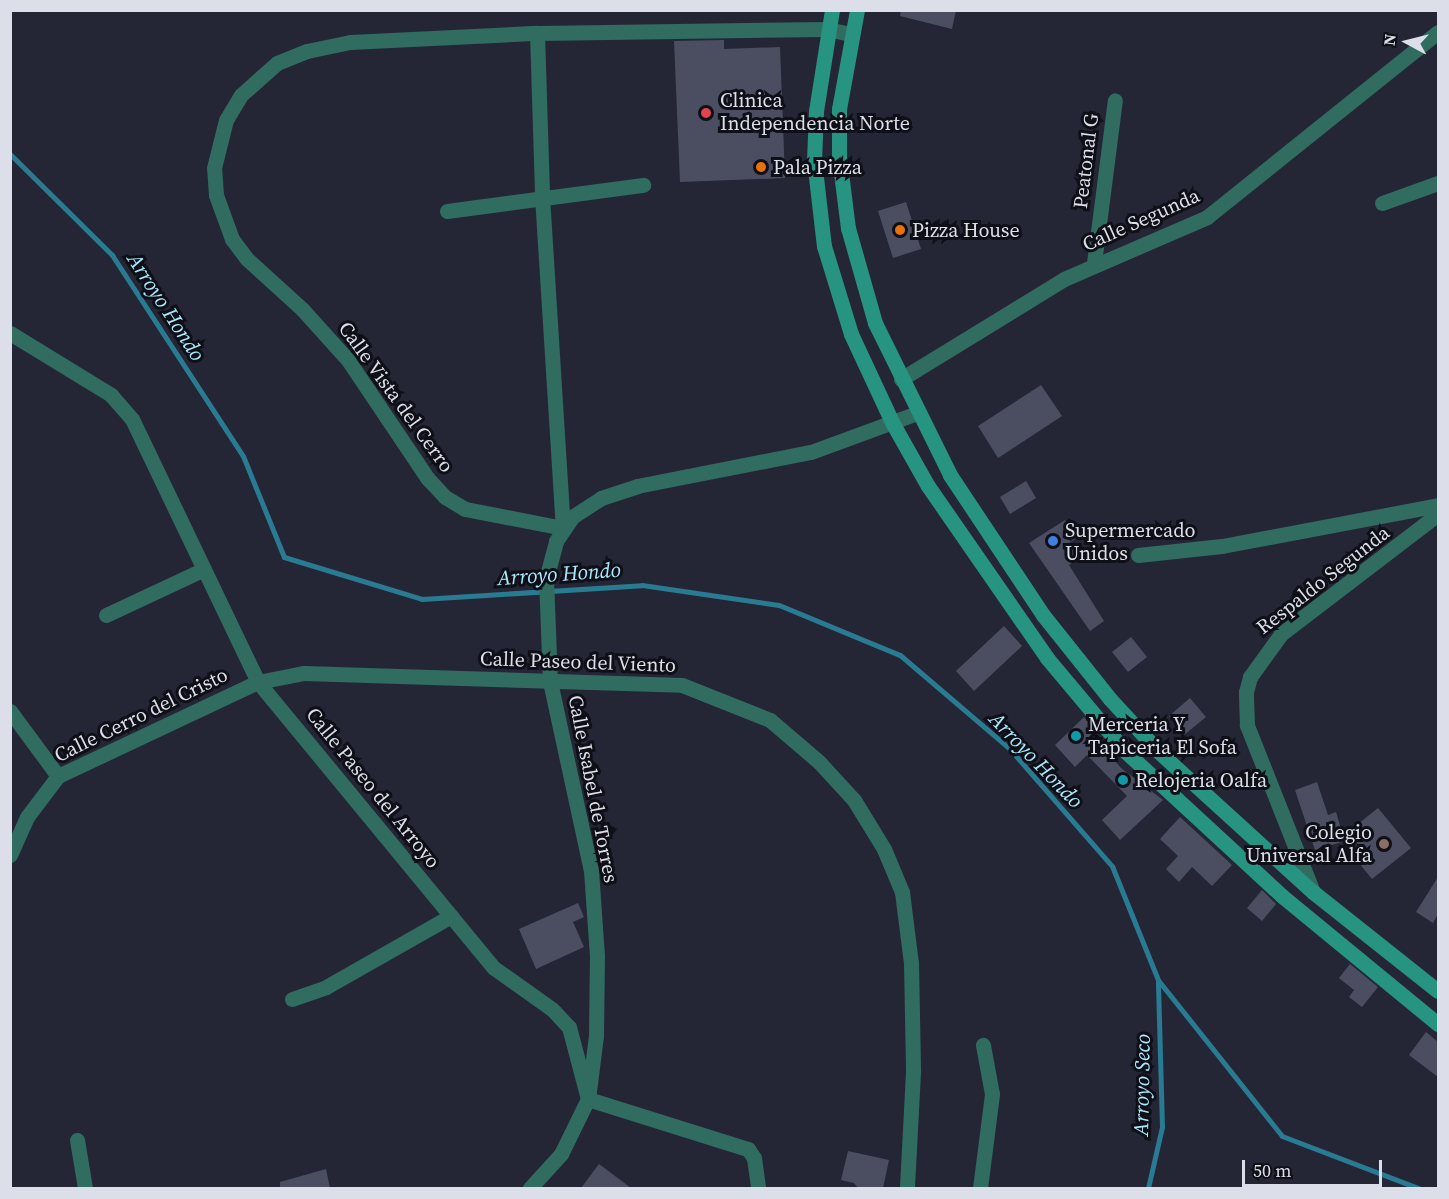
<!DOCTYPE html>
<style>
body{margin:0}
#map{position:relative;width:1449px;height:1199px;overflow:hidden;background:#242636;font-family:"Source Serif 4",serif}
div>[style]{position:absolute}
.stream>*{height:5px;margin:-2.5px;padding:0 2.5px;transform-origin:2.5px;border-radius:2.5px;background:#297b92}
.building>*{inset:0;background:#4b4e60}
.street>*{height:15px;margin:-7.5px;padding:0 7.5px;transform-origin:7.5px;border-radius:7.5px;background:#316c60}
.secondary>*{height:15px;margin:-7.5px;padding:0 7.5px;transform-origin:7.5px;border-radius:7.5px;background:#279381}
.dots>*{width:16px;height:16px;translate:-50% -50%;box-sizing:border-box;border:3px solid #0f0f17;border-radius:50%}
span{translate:-50% -50%;white-space:nowrap;text-align:center;line-height:1.15;-webkit-text-stroke:6px #0f0f17;paint-order:stroke}
.poi-label{font-size:20px;color:#dcdee9}
.left{translate:0 -50%;text-align:left}
.right{translate:-100% -50%;text-align:right}
.street-label{font-size:20px;color:#dcdee9}
.water-label{font-size:21px;color:#aae9fd;font-style:italic}
.frame{position:absolute;inset:0;border:12px solid #dcdee9;pointer-events:none}
.north{position:absolute;left:1377px;top:12px;width:60px;height:60px;-webkit-text-stroke:4px #0f0f17;paint-order:stroke;rotate:277deg;font-size:16px;font-weight:700;line-height:24px;text-align:center;color:#dcdee9}
.north::after{content:'';display:block;margin:auto;width:21px;height:27px;background:#dcdee9;clip-path:polygon(50% 0,100% 100%,50% 72%,0 100%)}
.scale{position:absolute;left:1242px;top:1160px;width:140px;height:27px;box-sizing:border-box;border:3px solid #dcdee9;border-top:0;padding-left:8px;font-size:18px;line-height:21px;white-space:nowrap;color:#dcdee9;-webkit-text-stroke:4px #0f0f17;paint-order:stroke}
</style>
<div id="map">
<div class="stream">
<i style="left:10px;top:154px;width:144px;rotate:44.7deg"></i>
<i style="left:112px;top:255px;width:240px;rotate:56.9deg"></i>
<i style="left:243px;top:456px;width:109px;rotate:67.9deg"></i>
<i style="left:284px;top:557px;width:144px;rotate:16.9deg"></i>
<i style="left:422px;top:599px;width:220px;rotate:-3.6deg"></i>
<i style="left:642px;top:585px;width:138px;rotate:8.3deg"></i>
<i style="left:779px;top:605px;width:131px;rotate:22.5deg"></i>
<i style="left:900px;top:655px;width:143px;rotate:40.5deg"></i>
<i style="left:1009px;top:748px;width:157px;rotate:48.9deg"></i>
<i style="left:1112px;top:866px;width:123px;rotate:68deg"></i>
<i style="left:1158px;top:980px;width:199px;rotate:51.5deg"></i>
<i style="left:1282px;top:1136px;width:146px;rotate:20.9deg"></i>
<i style="left:1148px;top:1188px;width:63px;rotate:-77.1deg"></i>
<i style="left:1162px;top:1127px;width:145px;rotate:-91.6deg"></i>
</div>
<div class="building">
<i style="clip-path:polygon(901px 10px,956px 10px,952px 29px,900px 16px)"></i>
<i style="clip-path:polygon(724px 40px,724px 49px,780px 47px,785px 178px,680px 182px,674px 41px)"></i>
<i style="clip-path:polygon(906px 202px,921px 249px,893px 258px,878px 211px)"></i>
<i style="clip-path:polygon(1041px 385px,1062px 416px,998px 458px,978px 426px)"></i>
<i style="clip-path:polygon(1026px 481px,1036px 498px,1010px 514px,1000px 497px)"></i>
<i style="clip-path:polygon(1065px 520px,1077px 538px,1069px 543px,1079px 558px,1069px 565px,1104px 621px,1090px 631px,1029px 543px)"></i>
<i style="clip-path:polygon(1004px 626px,1022px 646px,974px 691px,956px 671px)"></i>
<i style="clip-path:polygon(1131px 637px,1147px 657px,1128px 672px,1112px 652px)"></i>
<i style="clip-path:polygon(1190px 698px,1206px 717px,1184px 735px,1169px 716px)"></i>
<i style="clip-path:polygon(1084px 717px,1095px 730px,1091px 733px,1121px 768px,1163px 800px,1120px 840px,1102px 820px,1127px 796px,1087px 755px,1075px 767px,1055px 745px)"></i>
<i style="clip-path:polygon(1317px 782px,1328px 815px,1336px 812px,1343px 836px,1378px 808px,1411px 848px,1372px 879px,1342px 842px,1315px 850px,1295px 790px)"></i>
<i style="clip-path:polygon(1180px 817px,1232px 865px,1212px 886px,1192px 867px,1179px 882px,1166px 869px,1178px 856px,1160px 839px)"></i>
<i style="clip-path:polygon(1438px 877px,1438px 914px,1433px 923px,1416px 912px)"></i>
<i style="clip-path:polygon(1262px 890px,1276px 904px,1262px 921px,1247px 908px)"></i>
<i style="clip-path:polygon(578px 903px,584px 917px,573px 922px,584px 947px,536px 969px,519px 929px)"></i>
<i style="clip-path:polygon(1350px 964px,1378px 987px,1362px 1007px,1349px 997px,1354px 990px,1339px 978px)"></i>
<i style="clip-path:polygon(1426px 1032px,1438px 1042px,1438px 1077px,1409px 1055px)"></i>
<i style="clip-path:polygon(848px 1151px,889px 1160px,883px 1188px,858px 1188px,854px 1183px,841px 1180px)"></i>
<i style="clip-path:polygon(599px 1164px,631px 1188px,581px 1188px)"></i>
<i style="clip-path:polygon(326px 1169px,330px 1188px,280px 1188px,280px 1182px)"></i>
</div>
<div class="street">
<i style="left:537px;top:33px;width:163px;rotate:88.2deg"></i>
<i style="left:542px;top:196px;width:333px;rotate:86.4deg"></i>
<i style="left:1382px;top:203px;width:59px;rotate:-19.7deg"></i>
<i style="left:447px;top:211px;width:198px;rotate:-7.6deg"></i>
<i style="left:1094px;top:263px;width:164px;rotate:-82.7deg"></i>
<i style="left:10px;top:333px;width:119px;rotate:31.5deg"></i>
<i style="left:111px;top:395px;width:32px;rotate:49deg"></i>
<i style="left:132px;top:419px;width:292px;rotate:64.4deg"></i>
<i style="left:258px;top:682px;width:371px;rotate:50.5deg"></i>
<i style="left:494px;top:968px;width:71px;rotate:35.3deg"></i>
<i style="left:552px;top:1009px;width:25px;rotate:47deg"></i>
<i style="left:569px;top:1027px;width:74px;rotate:75.2deg"></i>
<i style="left:588px;top:1099px;width:168px;rotate:17.4deg"></i>
<i style="left:748px;top:1149px;width:11px;rotate:56deg"></i>
<i style="left:754px;top:1158px;width:30px;rotate:82deg"></i>
<i style="left:901px;top:379px;width:191px;rotate:-31.5deg"></i>
<i style="left:1064px;top:279px;width:156px;rotate:-23.4deg"></i>
<i style="left:1207px;top:217px;width:296px;rotate:-38.7deg"></i>
<i style="left:563px;top:528px;width:100px;rotate:-169deg"></i>
<i style="left:465px;top:509px;width:23px;rotate:-149deg"></i>
<i style="left:445px;top:497px;width:25px;rotate:-133deg"></i>
<i style="left:428px;top:479px;width:143px;rotate:-123.9deg"></i>
<i style="left:348px;top:360px;width:69px;rotate:-132deg"></i>
<i style="left:302px;top:309px;width:74px;rotate:-137.7deg"></i>
<i style="left:247px;top:259px;width:25px;rotate:-127deg"></i>
<i style="left:232px;top:239px;width:47px;rotate:-110deg"></i>
<i style="left:216px;top:195px;width:27px;rotate:-94deg"></i>
<i style="left:214px;top:168px;width:49px;rotate:-76deg"></i>
<i style="left:226px;top:120px;width:29px;rotate:-59deg"></i>
<i style="left:241px;top:95px;width:48px;rotate:-41.6deg"></i>
<i style="left:277px;top:63px;width:32px;rotate:-22deg"></i>
<i style="left:307px;top:51px;width:44px;rotate:-11.8deg"></i>
<i style="left:350px;top:42px;width:187px;rotate:-2.8deg"></i>
<i style="left:537px;top:33px;width:290px;rotate:-0.8deg"></i>
<i style="left:827px;top:29px;width:25px;rotate:12deg"></i>
<i style="left:1138px;top:555px;width:84px;rotate:-6.1deg"></i>
<i style="left:1222px;top:546px;width:220px;rotate:-10.7deg"></i>
<i style="left:106px;top:615px;width:108px;rotate:-25.1deg"></i>
<i style="left:10px;top:711px;width:81px;rotate:53.6deg"></i>
<i style="left:10px;top:855px;width:42px;rotate:-65.9deg"></i>
<i style="left:27px;top:817px;width:51px;rotate:-52.9deg"></i>
<i style="left:58px;top:776px;width:221px;rotate:-25.2deg"></i>
<i style="left:258px;top:682px;width:47px;rotate:-11.1deg"></i>
<i style="left:304px;top:673px;width:378px;rotate:1.8deg"></i>
<i style="left:682px;top:685px;width:95px;rotate:21.7deg"></i>
<i style="left:770px;top:720px;width:65px;rotate:40.6deg"></i>
<i style="left:819px;top:762px;width:52px;rotate:47.4deg"></i>
<i style="left:854px;top:800px;width:57px;rotate:58.5deg"></i>
<i style="left:884px;top:849px;width:47px;rotate:67.3deg"></i>
<i style="left:902px;top:892px;width:72px;rotate:82.8deg"></i>
<i style="left:911px;top:963px;width:109px;rotate:88.9deg"></i>
<i style="left:913px;top:1072px;width:116px;rotate:93deg"></i>
<i style="left:1313px;top:892px;width:180px;rotate:-111.6deg"></i>
<i style="left:1247px;top:725px;width:33px;rotate:-92deg"></i>
<i style="left:1246px;top:692px;width:16px;rotate:-75deg"></i>
<i style="left:1250px;top:677px;width:53px;rotate:-54.2deg"></i>
<i style="left:1281px;top:634px;width:198px;rotate:-37.4deg"></i>
<i style="left:292px;top:999px;width:36px;rotate:-19deg"></i>
<i style="left:326px;top:987px;width:144px;rotate:-29.6deg"></i>
<i style="left:77px;top:1140px;width:49px;rotate:80.5deg"></i>
<i style="left:530px;top:1188px;width:46px;rotate:-47.6deg"></i>
<i style="left:561px;top:1154px;width:61px;rotate:-63.9deg"></i>
<i style="left:588px;top:1099px;width:64px;rotate:-82.8deg"></i>
<i style="left:596px;top:1036px;width:80px;rotate:-89.3deg"></i>
<i style="left:597px;top:956px;width:85px;rotate:-94deg"></i>
<i style="left:591px;top:871px;width:193px;rotate:-102.2deg"></i>
<i style="left:550px;top:682px;width:103px;rotate:-92.2deg"></i>
<i style="left:546px;top:579px;width:39px;rotate:-75deg"></i>
<i style="left:556px;top:541px;width:29px;rotate:-56deg"></i>
<i style="left:572px;top:517px;width:35px;rotate:-33deg"></i>
<i style="left:601px;top:498px;width:38px;rotate:-18deg"></i>
<i style="left:637px;top:486px;width:177px;rotate:-11.1deg"></i>
<i style="left:811px;top:452px;width:113px;rotate:-20.2deg"></i>
<i style="left:980px;top:1188px;width:95px;rotate:-82.7deg"></i>
<i style="left:992px;top:1094px;width:50px;rotate:-100.4deg"></i>
</div>
<div class="secondary">
<i style="left:832px;top:10px;width:102px;rotate:99deg"></i>
<i style="left:816px;top:111px;width:49px;rotate:92.3deg"></i>
<i style="left:814px;top:160px;width:87px;rotate:83.4deg"></i>
<i style="left:824px;top:246px;width:92px;rotate:72.9deg"></i>
<i style="left:851px;top:334px;width:99px;rotate:65deg"></i>
<i style="left:893px;top:424px;width:71px;rotate:60.6deg"></i>
<i style="left:928px;top:486px;width:209px;rotate:55.3deg"></i>
<i style="left:1047px;top:658px;width:123px;rotate:50deg"></i>
<i style="left:1126px;top:752px;width:212px;rotate:42.7deg"></i>
<i style="left:1282px;top:896px;width:202px;rotate:39.4deg"></i>
<i style="left:857px;top:10px;width:101px;rotate:100.3deg"></i>
<i style="left:839px;top:109px;width:48px;rotate:90deg"></i>
<i style="left:839px;top:157px;width:72px;rotate:82.8deg"></i>
<i style="left:848px;top:228px;width:99px;rotate:74.1deg"></i>
<i style="left:875px;top:323px;width:169px;rotate:63.7deg"></i>
<i style="left:950px;top:475px;width:168px;rotate:56.4deg"></i>
<i style="left:1043px;top:615px;width:107px;rotate:51.4deg"></i>
<i style="left:1110px;top:699px;width:72px;rotate:47.2deg"></i>
<i style="left:1159px;top:752px;width:208px;rotate:42.3deg"></i>
<i style="left:1313px;top:892px;width:159px;rotate:38.4deg"></i>
</div>
<div class="dots">
<i style="left:706px;top:113px;background:#e0444e"></i>
<i style="left:761px;top:167px;background:#e8710a"></i>
<i style="left:900px;top:230px;background:#e8710a"></i>
<i style="left:1053px;top:541px;background:#3f7fe0"></i>
<i style="left:1076px;top:736px;background:#0f9aa8"></i>
<i style="left:1123px;top:780px;background:#0f9aa8"></i>
<i style="left:1384px;top:844px;background:#8d6e63"></i>
</div>
<div class="poi-label">
<span class="left" style="left:720px;top:112px">Clinica<br>Independencia Norte</span>
<span class="left" style="left:773px;top:167px">Pala Pizza</span>
<span class="left" style="left:912px;top:230px">Pizza House</span>
<span class="left" style="left:1065px;top:542px">Supermercado<br>Unidos</span>
<span class="left" style="left:1088px;top:736px">Merceria Y<br>Tapiceria El Sofa</span>
<span class="left" style="left:1135px;top:780px">Relojeria Oalfa</span>
<span class="right" style="left:1372px;top:844px">Colegio<br>Universal Alfa</span>
</div>
<div class="street-label">
<span style="left:1086px;top:161px;rotate:-83deg">Peatonal G</span>
<span style="left:1141px;top:220px;rotate:-24deg">Calle Segunda</span>
<span style="left:396px;top:397px;rotate:54deg">Calle Vista del Cerro</span>
<span style="left:1323px;top:580px;rotate:-38deg">Respaldo Segunda</span>
<span style="left:578px;top:662px;rotate:2deg">Calle Paseo del Viento</span>
<span style="left:141px;top:715px;rotate:-26deg">Calle Cerro del Cristo</span>
<span style="left:373px;top:788px;rotate:51deg">Calle Paseo del Arroyo</span>
<span style="left:593px;top:789px;rotate:79deg">Calle Isabel de Torres</span>
</div>
<div class="water-label">
<span style="left:166px;top:307px;rotate:57deg">Arroyo Hondo</span>
<span style="left:559px;top:574px;rotate:-4deg">Arroyo Hondo</span>
<span style="left:1036px;top:760px;rotate:46deg">Arroyo Hondo</span>
<span style="left:1142px;top:1085px;rotate:-89deg">Arroyo Seco</span>
</div>
<div class="frame"></div>
<div class="north">N</div>
<div class="scale">50 m</div>
</div>
